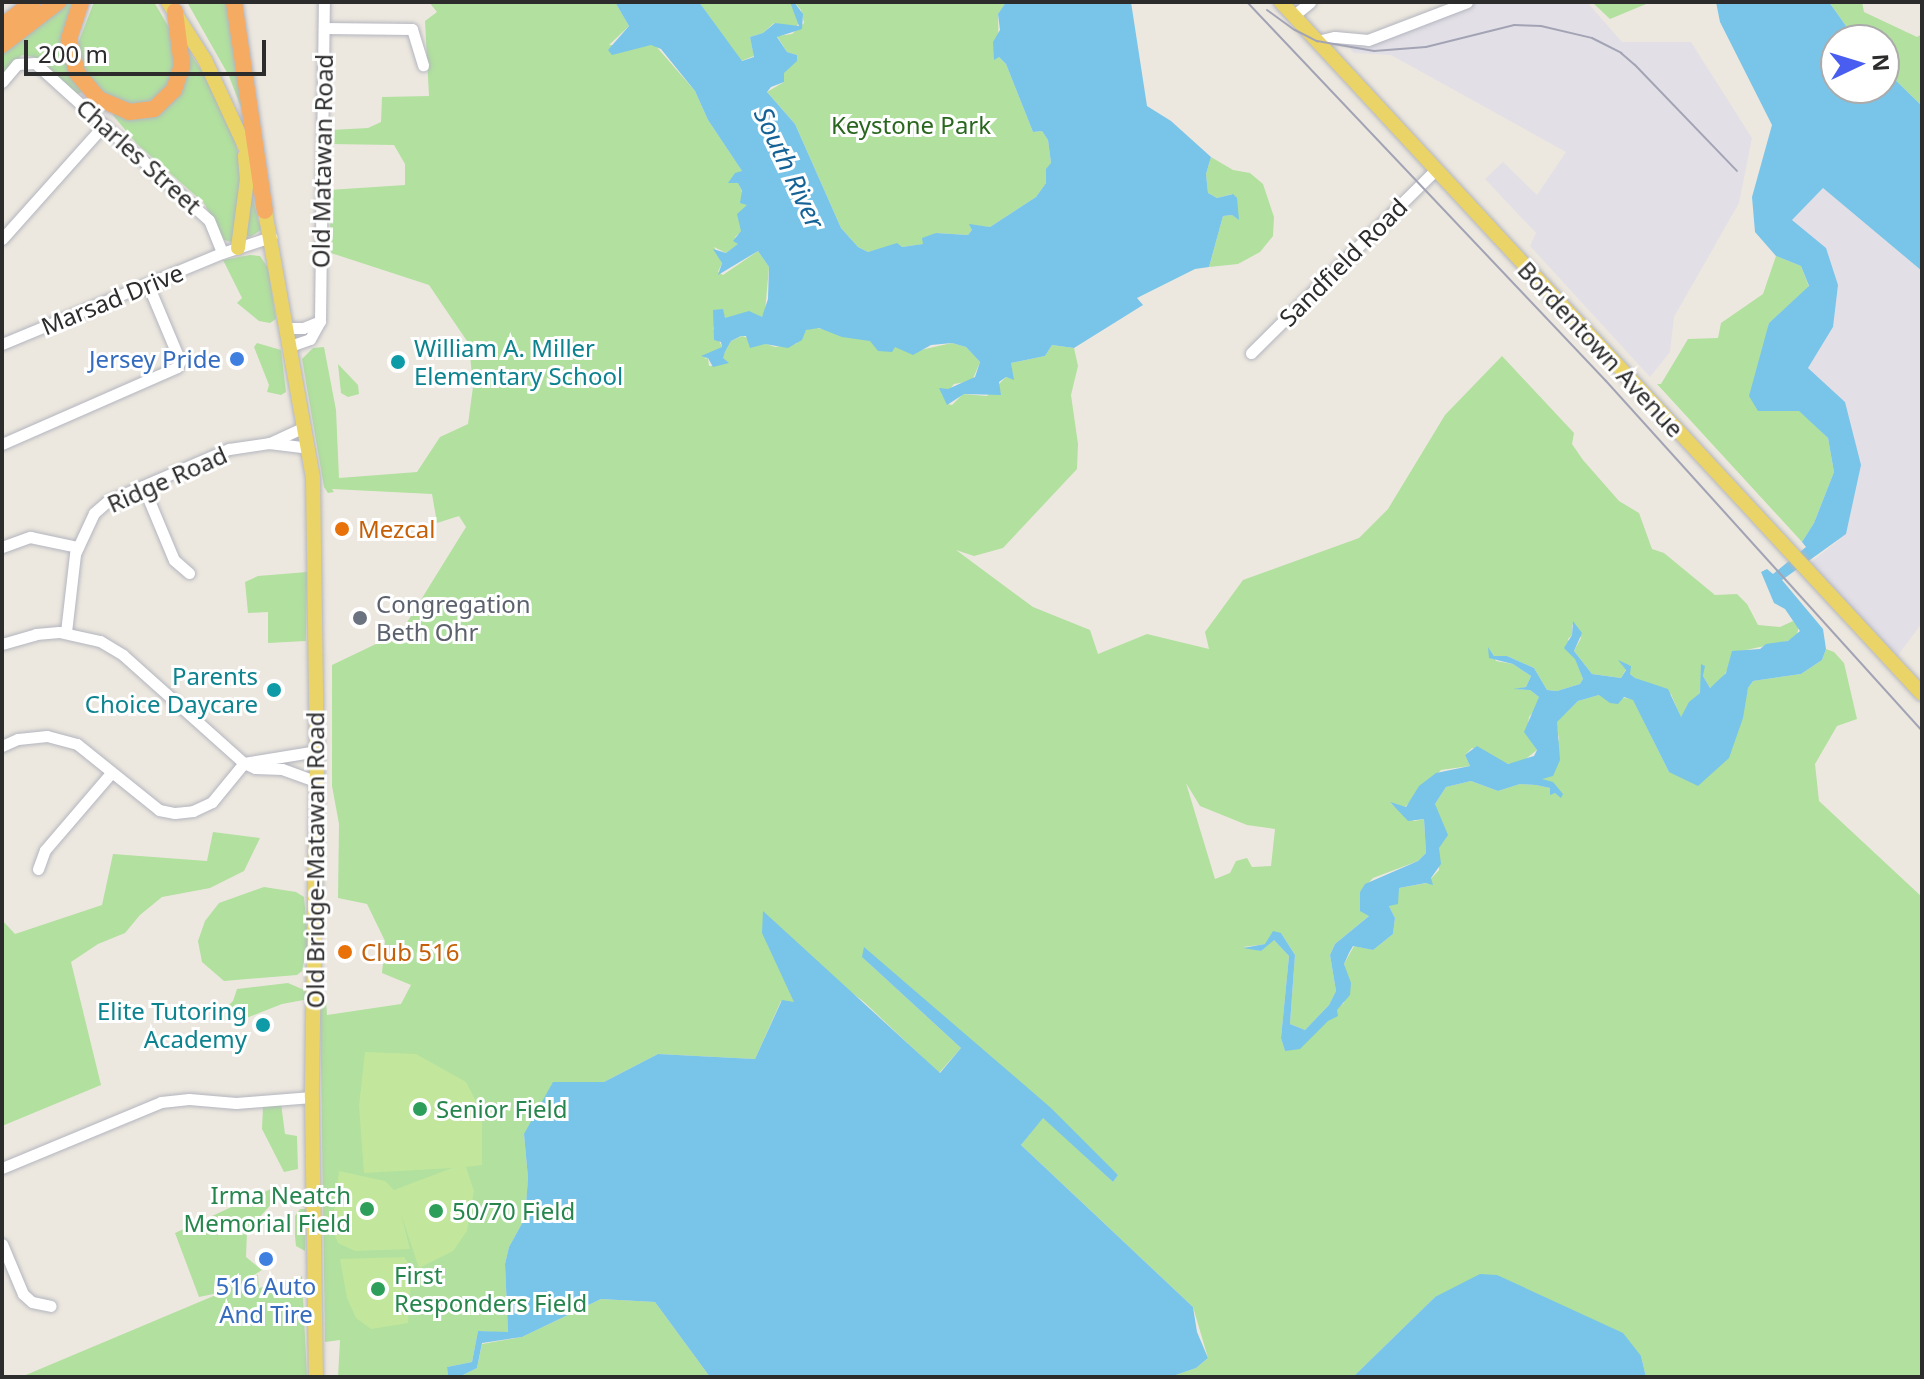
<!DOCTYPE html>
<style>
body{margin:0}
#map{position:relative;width:1924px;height:1379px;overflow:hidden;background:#ede8df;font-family:"Noto Sans",sans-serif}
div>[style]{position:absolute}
.industrial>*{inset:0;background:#e2dfe6}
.green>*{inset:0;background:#b1e09f}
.pitch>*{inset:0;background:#c2e79c}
.water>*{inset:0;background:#79c4e9}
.roads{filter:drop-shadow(0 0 2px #b3b5bf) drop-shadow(0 0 2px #b3b5bf)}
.minor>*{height:11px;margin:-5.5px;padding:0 5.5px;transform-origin:5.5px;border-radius:5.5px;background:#fff}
.major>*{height:14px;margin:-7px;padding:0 7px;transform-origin:7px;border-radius:7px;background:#ead468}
.highway>*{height:16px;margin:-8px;padding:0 8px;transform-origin:8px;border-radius:8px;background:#f6ab62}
.rail>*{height:2px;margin:-1px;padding:0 1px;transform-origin:1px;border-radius:1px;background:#a2a4b5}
.dots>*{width:22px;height:22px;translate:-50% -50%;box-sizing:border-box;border:4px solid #fff;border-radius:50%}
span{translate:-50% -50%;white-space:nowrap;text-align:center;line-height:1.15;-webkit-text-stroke:6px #fff;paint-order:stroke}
.park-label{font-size:24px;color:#29671f}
.street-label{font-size:24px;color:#2c2c2c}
.culture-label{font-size:24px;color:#0d838f}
.left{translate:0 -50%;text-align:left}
.right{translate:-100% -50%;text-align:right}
.shop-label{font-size:24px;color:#366cbe}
.food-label{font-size:24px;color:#c56008}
.worship-label{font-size:24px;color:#5b616d}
.leisure-label{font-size:24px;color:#27864d}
.water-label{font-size:26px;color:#156297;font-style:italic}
.frame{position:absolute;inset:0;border:4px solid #2c2c2c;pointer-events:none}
.north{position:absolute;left:1820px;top:24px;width:80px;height:80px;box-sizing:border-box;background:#fff;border:2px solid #ababab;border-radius:50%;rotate:86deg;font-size:22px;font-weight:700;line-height:32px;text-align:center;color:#2c2c2c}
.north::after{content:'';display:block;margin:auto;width:28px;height:36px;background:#495df0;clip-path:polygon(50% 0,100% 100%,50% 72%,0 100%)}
.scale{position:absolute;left:24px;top:40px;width:242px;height:36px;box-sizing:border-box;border:4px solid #2c2c2c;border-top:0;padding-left:10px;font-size:24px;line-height:28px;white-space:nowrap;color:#2c2c2c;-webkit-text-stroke:6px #fff;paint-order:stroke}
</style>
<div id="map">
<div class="industrial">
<i style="clip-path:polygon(1456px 2px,1587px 2px,1622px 42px,1691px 42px,1752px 138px,1739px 203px,1674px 317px,1670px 352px,1650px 377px,1530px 246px,1536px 233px,1485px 179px,1503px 162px,1537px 195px,1566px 152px,1391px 55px,1354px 53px,1336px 34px,1361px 38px)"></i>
<i style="clip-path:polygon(1823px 188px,1922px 271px,1922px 623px,1893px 662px,1804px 568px,1846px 534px,1845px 402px,1808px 368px,1833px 327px,1792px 220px)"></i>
</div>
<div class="green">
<i style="clip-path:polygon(69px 2px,77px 2px,68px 19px,85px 91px,77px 94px,34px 57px,22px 55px,2px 76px,2px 53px)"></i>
<i style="clip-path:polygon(94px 2px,154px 2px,171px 31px,176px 56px,173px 74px,160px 99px,139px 108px,100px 95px,83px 74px,75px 51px)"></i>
<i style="clip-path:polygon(187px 2px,230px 2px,247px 123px,229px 76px)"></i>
<i style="clip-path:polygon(evenodd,429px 2px,615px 2px,629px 26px,609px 45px,655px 45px,695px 91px,708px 120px,742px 171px,738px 182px,747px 205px,742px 231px,735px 237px,739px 244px,726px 253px,714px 247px,722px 263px,718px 272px,723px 275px,758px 251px,769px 267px,765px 312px,762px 317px,725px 318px,713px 328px,722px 347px,704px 359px,708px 358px,709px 366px,718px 365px,731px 341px,742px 336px,775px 347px,796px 344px,806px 330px,813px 327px,916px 351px,952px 343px,966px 347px,980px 362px,972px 381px,954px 384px,945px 395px,947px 404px,952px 405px,963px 394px,987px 396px,1006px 377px,1012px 379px,1011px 363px,1045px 356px,1052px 345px,1074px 348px,1078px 366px,1071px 395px,1078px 444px,1077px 469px,1003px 548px,974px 556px,956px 550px,1033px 607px,1090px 630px,1098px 654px,1147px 634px,1209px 649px,1205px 632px,1243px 580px,1359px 538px,1388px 509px,1445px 415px,1502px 356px,1574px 433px,1572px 444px,1583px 460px,1619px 501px,1639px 513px,1652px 549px,1664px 553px,1715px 595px,1737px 594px,1747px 604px,1758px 625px,1780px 627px,1793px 621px,1799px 627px,1796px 637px,1788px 641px,1741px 651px,1721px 679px,1710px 688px,1703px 676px,1704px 663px,1700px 693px,1689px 703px,1681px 718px,1671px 694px,1635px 678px,1630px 674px,1630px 665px,1622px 665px,1626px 669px,1621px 678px,1592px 674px,1574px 651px,1581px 638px,1572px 624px,1572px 635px,1568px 639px,1583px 679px,1580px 684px,1557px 691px,1547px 690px,1534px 668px,1507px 656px,1494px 656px,1488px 647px,1496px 661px,1513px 664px,1531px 676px,1526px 687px,1516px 689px,1530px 690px,1539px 697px,1538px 706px,1529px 717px,1527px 732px,1537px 750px,1523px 761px,1508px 764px,1472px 748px,1465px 755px,1470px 766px,1441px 770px,1405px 807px,1390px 803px,1414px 821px,1424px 819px,1426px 853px,1418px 861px,1373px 878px,1360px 892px,1360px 910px,1370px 915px,1335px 944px,1330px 955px,1336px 991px,1329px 1005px,1305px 1030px,1290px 1024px,1295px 955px,1281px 933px,1266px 944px,1243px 947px,1261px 951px,1273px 939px,1289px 956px,1281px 1038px,1285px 1051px,1344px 1003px,1347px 977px,1344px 964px,1354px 946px,1373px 950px,1393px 934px,1395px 918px,1389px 906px,1399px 888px,1427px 883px,1439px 870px,1435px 804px,1446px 787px,1471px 781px,1498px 791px,1520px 784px,1536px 785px,1550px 788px,1561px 798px,1541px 779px,1559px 739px,1556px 722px,1578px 701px,1599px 695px,1633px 699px,1669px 772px,1738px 730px,1748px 688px,1753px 681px,1801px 674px,1822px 660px,1826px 649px,1834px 652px,1844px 663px,1857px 719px,1837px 726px,1815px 764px,1819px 801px,1922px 897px,1922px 1377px,1646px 1377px,1641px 1356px,1435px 1297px,1353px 1377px,1170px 1377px,1196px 1368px,1208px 1358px,1193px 1307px,1021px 1145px,1043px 1117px,1113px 1182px,1118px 1175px,862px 957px,961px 1048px,939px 1073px,864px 1002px,831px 977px,794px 1003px,781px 1001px,755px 1059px,658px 1054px,604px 1082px,524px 1134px,528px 1178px,525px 1218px,509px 1247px,505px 1264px,508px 1333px,478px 1331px,472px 1362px,447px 1367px,448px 1377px,338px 1377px,340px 1340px,325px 1342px,320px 1000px,326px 1000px,327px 1015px,401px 1004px,411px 985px,382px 973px,385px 941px,367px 904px,338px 898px,339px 824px,332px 786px,332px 665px,401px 632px,466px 527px,459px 516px,437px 523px,432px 494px,332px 489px,334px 492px,328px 493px,324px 487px,302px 359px,313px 348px,324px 347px,336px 410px,339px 478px,417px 472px,440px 437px,468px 424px,473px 387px,469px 344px,429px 285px,331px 253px,329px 190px,405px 185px,405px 164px,394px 145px,330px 144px,331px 130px,368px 128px,381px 122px,382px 97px,429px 96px,425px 21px,437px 12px,429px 2px,1186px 783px,1200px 806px,1247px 825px,1275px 829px,1271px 866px,1252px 867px,1247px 858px,1236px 861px,1230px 873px,1215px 879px,1186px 783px)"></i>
<i style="clip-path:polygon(699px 2px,790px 2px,800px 22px,795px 28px,774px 23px,763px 33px,750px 37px,754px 56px,741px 61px)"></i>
<i style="clip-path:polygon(794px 2px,1006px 2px,998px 14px,999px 57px,1006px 64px,1033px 132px,1042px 131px,1048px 140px,1051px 163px,1046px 183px,1036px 197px,990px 227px,970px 225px,972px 230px,968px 235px,936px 233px,924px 244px,902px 247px,897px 244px,868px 252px,858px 247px,841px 228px,795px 124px,767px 92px,784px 82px,783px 74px,797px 55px,787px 52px,777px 36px,792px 34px,804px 23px,801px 10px)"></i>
<i style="clip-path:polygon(1592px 2px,1651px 2px,1610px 19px)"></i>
<i style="clip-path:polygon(1829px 2px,1862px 2px,1864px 12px,1917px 37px,1922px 34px,1922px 106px,1884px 69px,1884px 40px,1856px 40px)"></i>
<i style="clip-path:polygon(186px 47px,209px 82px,233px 133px,240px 160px,242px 177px,232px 242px,224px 240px,204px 203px,137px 144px,112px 114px,149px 115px,162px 108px)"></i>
<i style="clip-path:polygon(1211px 157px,1233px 170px,1250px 173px,1263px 184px,1274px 217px,1273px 236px,1260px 252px,1238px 264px,1209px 267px,1223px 216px,1232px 215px,1238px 219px,1232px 194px,1217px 198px,1208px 193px,1206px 174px)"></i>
<i style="clip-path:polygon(251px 192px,261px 230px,250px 237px,244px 233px)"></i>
<i style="clip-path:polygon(250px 255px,260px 256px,268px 268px,276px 319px,270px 323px,259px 321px,237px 303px,242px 298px,223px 260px)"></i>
<i style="clip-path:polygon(1776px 256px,1801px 266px,1809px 287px,1769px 323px,1758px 411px,1799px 410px,1828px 438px,1834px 472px,1814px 523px,1802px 542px,1657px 384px,1661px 384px,1688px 339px,1718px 338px,1721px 323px,1763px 294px)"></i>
<i style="clip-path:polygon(257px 343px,281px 350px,286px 392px,281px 395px,267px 392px,269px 385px,254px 347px)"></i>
<i style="clip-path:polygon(338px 364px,358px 385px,359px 394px,348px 397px,341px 393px)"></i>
<i style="clip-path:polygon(307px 572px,306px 641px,268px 643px,268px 612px,248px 613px,245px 582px,258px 576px)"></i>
<i style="clip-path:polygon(213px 832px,260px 838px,244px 871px,210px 888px,162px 897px,140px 915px,125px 933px,98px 944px,71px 962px,101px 1085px,2px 1126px,2px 920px,15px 934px,102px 905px,113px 854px,207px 861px)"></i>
<i style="clip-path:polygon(264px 887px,296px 892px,304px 897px,308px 941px,302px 971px,297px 975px,224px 981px,202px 962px,198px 941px,205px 921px,219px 903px)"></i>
<i style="clip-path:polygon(288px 983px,309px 992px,309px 999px,282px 1004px,236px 1022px,214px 1020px,233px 1001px,237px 989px)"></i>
<i style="clip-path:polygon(281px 1103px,285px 1134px,297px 1136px,298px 1169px,284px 1172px,262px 1129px,263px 1106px)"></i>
<i style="clip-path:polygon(275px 1187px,276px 1199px,247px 1231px,246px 1257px,262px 1270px,249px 1278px,258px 1275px,259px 1288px,302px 1276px,307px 1377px,21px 1377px,223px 1292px,199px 1297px,175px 1233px)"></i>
<i style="clip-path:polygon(300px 1209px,306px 1209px,305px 1251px,296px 1246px,295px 1236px,295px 1216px)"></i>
<i style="clip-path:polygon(601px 1299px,655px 1302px,710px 1377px,459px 1377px,477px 1368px,482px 1344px,522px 1337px)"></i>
</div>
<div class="pitch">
<i style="clip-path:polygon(365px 1052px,416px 1054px,466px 1082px,482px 1113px,482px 1165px,466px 1167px,474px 1191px,467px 1231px,453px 1251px,419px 1268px,401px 1214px,410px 1249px,355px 1251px,338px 1243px,332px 1229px,339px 1171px,385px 1181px,394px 1190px,452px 1168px,364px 1173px,359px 1106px)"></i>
<i style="clip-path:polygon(404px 1257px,410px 1266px,411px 1281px,408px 1323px,371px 1329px,356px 1318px,347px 1298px,340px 1259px)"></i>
</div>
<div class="water">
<i style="clip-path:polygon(615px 2px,699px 2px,742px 61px,754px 57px,750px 37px,763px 33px,775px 23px,799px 26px,790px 2px,794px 2px,803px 14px,802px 29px,777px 37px,787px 52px,797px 55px,797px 61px,784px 73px,784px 82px,771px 87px,767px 92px,795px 124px,841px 228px,858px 247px,868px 252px,897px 243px,902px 247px,923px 244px,922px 238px,936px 233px,968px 235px,972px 230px,969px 224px,990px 227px,1036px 197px,1046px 183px,1046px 169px,1051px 163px,1048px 140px,1042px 131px,1033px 132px,1006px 64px,999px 57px,994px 60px,993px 42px,1000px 30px,998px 14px,1006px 2px,1131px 2px,1147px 106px,1171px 121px,1211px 157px,1206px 174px,1208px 193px,1217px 198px,1233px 194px,1237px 198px,1239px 220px,1232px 215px,1223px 216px,1209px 267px,1195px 269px,1137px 298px,1143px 305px,1074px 348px,1052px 345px,1045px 356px,1011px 363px,1014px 380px,1006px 377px,999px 382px,1001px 395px,964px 394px,947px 405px,939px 388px,948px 389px,975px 377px,980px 362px,966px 347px,952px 343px,931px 345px,913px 355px,895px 347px,892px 352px,878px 351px,870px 341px,842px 337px,819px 328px,806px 330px,802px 340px,788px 348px,765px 344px,750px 348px,746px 336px,741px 336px,731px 341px,725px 352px,723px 358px,729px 363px,713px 367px,708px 358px,701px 356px,722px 347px,721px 342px,714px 340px,713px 310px,723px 309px,725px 318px,749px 311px,762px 317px,768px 299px,769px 267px,758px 251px,718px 275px,722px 263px,713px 249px,726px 253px,738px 244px,733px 241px,741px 231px,737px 214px,747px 205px,740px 203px,742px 191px,738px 183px,728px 183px,735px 173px,742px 171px,708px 120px,695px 91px,661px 49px,651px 45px,612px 55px,608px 50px,629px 26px)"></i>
<i style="clip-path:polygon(1716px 2px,1829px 2px,1856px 40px,1836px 40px,1836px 88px,1884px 88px,1884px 69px,1922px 106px,1922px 271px,1823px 188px,1792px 220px,1826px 248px,1838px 285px,1833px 327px,1808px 368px,1845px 402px,1861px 465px,1846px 534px,1782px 580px,1823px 629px,1826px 649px,1822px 660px,1801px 674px,1753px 681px,1748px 688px,1743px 718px,1729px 758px,1698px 786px,1669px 772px,1633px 700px,1624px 697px,1618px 704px,1610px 703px,1599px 695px,1578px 701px,1557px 722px,1560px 760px,1553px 776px,1542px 779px,1553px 782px,1563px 794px,1561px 798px,1555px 793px,1550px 795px,1550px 788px,1536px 785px,1520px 784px,1498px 791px,1471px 781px,1446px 787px,1435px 804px,1448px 835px,1439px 848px,1441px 864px,1431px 878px,1433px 885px,1426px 883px,1399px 888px,1398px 904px,1389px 906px,1395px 918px,1393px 934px,1373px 950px,1353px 946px,1349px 953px,1344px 964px,1351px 983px,1350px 995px,1337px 1010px,1338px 1016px,1328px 1021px,1300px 1049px,1285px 1051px,1281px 1038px,1289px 956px,1274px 940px,1261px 951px,1243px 948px,1265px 944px,1273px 931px,1281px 933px,1295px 955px,1290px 1024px,1305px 1030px,1329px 1005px,1336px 991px,1330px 955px,1335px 944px,1369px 916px,1360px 911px,1360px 892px,1365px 884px,1418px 861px,1426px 853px,1424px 819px,1408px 821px,1390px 802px,1406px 807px,1419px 786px,1436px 773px,1470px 766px,1465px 755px,1477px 746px,1508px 764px,1534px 756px,1537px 750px,1524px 732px,1539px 697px,1530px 690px,1513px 689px,1526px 687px,1531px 676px,1513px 664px,1489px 658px,1488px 647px,1494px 656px,1507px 656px,1534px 668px,1547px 690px,1557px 691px,1580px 684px,1583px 679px,1575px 659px,1564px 648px,1572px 635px,1573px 621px,1582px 633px,1574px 651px,1592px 674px,1621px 678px,1626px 670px,1618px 660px,1631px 666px,1630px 674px,1635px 678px,1668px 689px,1681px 717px,1689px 702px,1700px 693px,1701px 664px,1705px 666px,1703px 676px,1710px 688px,1726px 673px,1732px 651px,1760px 649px,1766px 644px,1788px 641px,1800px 631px,1785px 609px,1774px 603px,1761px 572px,1767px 569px,1773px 574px,1806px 547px,1802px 542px,1814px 523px,1834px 472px,1828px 438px,1799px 411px,1758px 411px,1749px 396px,1769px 323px,1809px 286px,1801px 266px,1776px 256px,1755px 232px,1752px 197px,1772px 125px,1720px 22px)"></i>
<i style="clip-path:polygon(763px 911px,940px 1073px,961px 1048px,862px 957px,864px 947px,1051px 1108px,1118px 1175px,1113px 1182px,1043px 1118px,1021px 1145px,1193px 1307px,1197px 1332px,1208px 1358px,1196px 1368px,1170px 1377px,710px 1377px,655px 1302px,601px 1299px,522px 1337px,482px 1343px,477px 1368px,459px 1377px,448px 1377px,447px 1367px,472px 1362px,478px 1331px,508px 1332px,505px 1264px,509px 1247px,525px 1218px,528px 1178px,524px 1134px,553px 1082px,604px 1082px,658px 1054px,755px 1059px,782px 1000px,794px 1002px,762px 933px)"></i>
<i style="clip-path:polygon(1480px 1274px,1497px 1275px,1623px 1333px,1641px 1356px,1646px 1377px,1353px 1377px,1435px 1297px)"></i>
</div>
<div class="roads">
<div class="minor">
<i style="left:1293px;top:16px;width:22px;rotate:-39deg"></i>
<i style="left:324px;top:28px;width:88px;rotate:0.7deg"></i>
<i style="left:412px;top:29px;width:38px;rotate:73deg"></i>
<i style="left:1317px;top:41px;width:18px;rotate:-13deg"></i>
<i style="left:1335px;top:37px;width:33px;rotate:5deg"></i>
<i style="left:1368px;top:40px;width:106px;rotate:-21deg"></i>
<i style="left:2px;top:82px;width:23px;rotate:-50deg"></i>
<i style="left:17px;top:64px;width:18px;rotate:-3deg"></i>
<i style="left:35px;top:63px;width:234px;rotate:42.1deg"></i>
<i style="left:209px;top:220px;width:35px;rotate:68deg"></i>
<i style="left:2px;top:239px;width:153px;rotate:-48.2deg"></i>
<i style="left:287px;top:328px;width:16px"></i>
<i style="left:303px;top:328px;width:18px;rotate:-22deg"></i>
<i style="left:2px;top:344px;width:238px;rotate:-22.5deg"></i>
<i style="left:222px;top:253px;width:52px;rotate:-18.1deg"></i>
<i style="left:290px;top:346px;width:21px;rotate:-19deg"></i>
<i style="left:310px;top:339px;width:21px;rotate:-61deg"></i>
<i style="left:320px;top:321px;width:319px;rotate:-89.3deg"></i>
<i style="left:1251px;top:353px;width:260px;rotate:-44.8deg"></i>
<i style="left:270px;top:443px;width:38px;rotate:-25deg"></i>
<i style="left:2px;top:444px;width:191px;rotate:-23.7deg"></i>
<i style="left:177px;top:367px;width:7px;rotate:-63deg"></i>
<i style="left:180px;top:361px;width:82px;rotate:-112.8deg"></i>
<i style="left:143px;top:486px;width:80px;rotate:67.3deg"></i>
<i style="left:174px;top:560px;width:20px;rotate:41deg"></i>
<i style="left:2px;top:547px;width:30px;rotate:-20deg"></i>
<i style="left:30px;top:537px;width:49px;rotate:11.8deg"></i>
<i style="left:66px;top:632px;width:79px;rotate:-83.4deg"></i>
<i style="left:75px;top:554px;width:45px;rotate:-65.1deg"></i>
<i style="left:94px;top:513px;width:18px;rotate:-41deg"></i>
<i style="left:108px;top:501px;width:132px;rotate:-23.3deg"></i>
<i style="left:229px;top:449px;width:40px;rotate:-8.5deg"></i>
<i style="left:269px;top:443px;width:39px;rotate:7deg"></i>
<i style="left:2px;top:644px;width:35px;rotate:-16deg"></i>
<i style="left:36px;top:634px;width:23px;rotate:-5deg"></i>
<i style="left:59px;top:632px;width:42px;rotate:12.4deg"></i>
<i style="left:100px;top:641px;width:27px;rotate:31deg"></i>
<i style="left:123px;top:655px;width:162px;rotate:41.8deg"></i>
<i style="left:244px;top:763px;width:12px;rotate:24deg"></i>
<i style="left:255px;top:768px;width:27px;rotate:2deg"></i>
<i style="left:282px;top:769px;width:37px;rotate:20deg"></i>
<i style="left:2px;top:746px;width:17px;rotate:-24deg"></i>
<i style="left:18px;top:739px;width:29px;rotate:-6deg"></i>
<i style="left:47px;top:736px;width:31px;rotate:15deg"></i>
<i style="left:77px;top:744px;width:105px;rotate:38.8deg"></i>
<i style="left:159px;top:810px;width:16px;rotate:11deg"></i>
<i style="left:175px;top:813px;width:18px;rotate:-6deg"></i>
<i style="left:193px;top:811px;width:21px;rotate:-25deg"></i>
<i style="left:212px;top:802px;width:50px;rotate:-50.6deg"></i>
<i style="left:244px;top:763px;width:74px;rotate:-9.3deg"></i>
<i style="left:38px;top:869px;width:20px;rotate:-70deg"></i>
<i style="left:45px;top:850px;width:101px;rotate:-49.4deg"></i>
<i style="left:2px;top:1168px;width:172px;rotate:-22.5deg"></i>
<i style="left:161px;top:1102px;width:28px;rotate:-6deg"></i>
<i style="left:189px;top:1099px;width:47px;rotate:4.9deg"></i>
<i style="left:236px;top:1103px;width:76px;rotate:-4.5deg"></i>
<i style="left:2px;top:1244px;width:54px;rotate:67.2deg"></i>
<i style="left:23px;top:1294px;width:12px;rotate:42deg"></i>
<i style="left:32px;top:1302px;width:19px;rotate:12deg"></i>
</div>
<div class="major">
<i style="left:168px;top:2px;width:69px;rotate:57.5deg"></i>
<i style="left:205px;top:60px;width:119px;rotate:65.2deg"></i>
<i style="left:1281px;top:2px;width:943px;rotate:47.19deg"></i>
<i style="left:263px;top:200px;width:282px;rotate:79.8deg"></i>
<i style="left:313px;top:478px;width:288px;rotate:89.2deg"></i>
<i style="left:317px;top:766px;width:331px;rotate:90.9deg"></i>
<i style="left:312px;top:1097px;width:280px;rotate:89.2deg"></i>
<i style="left:238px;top:248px;width:69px;rotate:-82.5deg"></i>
<i style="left:247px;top:180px;width:24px;rotate:-95deg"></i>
</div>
<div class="highway">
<i style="left:81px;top:2px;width:40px;rotate:108deg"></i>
<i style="left:69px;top:40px;width:34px;rotate:76deg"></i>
<i style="left:77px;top:73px;width:34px;rotate:50deg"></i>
<i style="left:99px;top:99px;width:33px;rotate:23deg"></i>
<i style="left:129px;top:112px;width:25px;rotate:-7deg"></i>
<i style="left:154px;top:109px;width:28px;rotate:-44deg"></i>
<i style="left:174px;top:90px;width:25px;rotate:-72deg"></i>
<i style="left:182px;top:66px;width:55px;rotate:-97.3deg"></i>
<i style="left:234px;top:2px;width:211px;rotate:81.6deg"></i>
<i style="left:2px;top:26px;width:39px;rotate:-38deg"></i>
<i style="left:2px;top:45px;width:71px;rotate:-37.5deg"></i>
</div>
</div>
<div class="rail">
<i style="left:1247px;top:2px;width:522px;rotate:46.55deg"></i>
<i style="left:1606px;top:381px;width:472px;rotate:47.9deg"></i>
<i style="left:1267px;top:10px;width:34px;rotate:36deg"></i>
<i style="left:1295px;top:30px;width:25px;rotate:27deg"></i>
<i style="left:1317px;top:41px;width:58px;rotate:10deg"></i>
<i style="left:1374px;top:51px;width:52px;rotate:-4.4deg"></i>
<i style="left:1426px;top:47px;width:91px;rotate:-14deg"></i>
<i style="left:1514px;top:25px;width:27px;rotate:2deg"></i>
<i style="left:1541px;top:26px;width:52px;rotate:13.2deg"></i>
<i style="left:1592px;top:38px;width:33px;rotate:27deg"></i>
<i style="left:1621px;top:53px;width:18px;rotate:41deg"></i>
<i style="left:1635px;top:65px;width:147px;rotate:46.1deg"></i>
</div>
<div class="dots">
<i style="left:237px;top:359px;background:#3f7fe0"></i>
<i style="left:398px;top:362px;background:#0f9aa8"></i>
<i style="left:342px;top:529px;background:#e8710a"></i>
<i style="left:360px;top:618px;background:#6b7280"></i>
<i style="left:274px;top:690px;background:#0f9aa8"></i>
<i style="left:345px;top:952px;background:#e8710a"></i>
<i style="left:263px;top:1025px;background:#0f9aa8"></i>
<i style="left:420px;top:1109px;background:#2e9e5b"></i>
<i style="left:367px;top:1209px;background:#2e9e5b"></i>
<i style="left:436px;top:1211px;background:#2e9e5b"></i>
<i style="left:266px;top:1259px;background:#3f7fe0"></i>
<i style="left:378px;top:1289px;background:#2e9e5b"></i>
</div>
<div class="park-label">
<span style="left:911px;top:125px">Keystone Park</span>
</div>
<div class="street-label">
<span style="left:139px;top:156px;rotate:42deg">Charles Street</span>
<span style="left:322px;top:161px;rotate:-89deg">Old Matawan Road</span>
<span style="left:1343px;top:262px;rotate:-45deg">Sandfield Road</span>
<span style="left:112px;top:299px;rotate:-22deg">Marsad Drive</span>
<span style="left:1601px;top:349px;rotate:47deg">Bordentown Avenue</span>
<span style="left:167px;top:479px;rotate:-24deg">Ridge Road</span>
<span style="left:315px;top:860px;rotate:-90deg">Old Bridge-Matawan Road</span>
</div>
<div class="culture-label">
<span class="left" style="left:414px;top:362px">William A. Miller<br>Elementary School</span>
<span class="right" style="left:258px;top:690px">Parents<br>Choice Daycare</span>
<span class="right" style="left:247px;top:1025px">Elite Tutoring<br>Academy</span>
</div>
<div class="shop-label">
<span class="right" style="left:221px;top:359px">Jersey Pride</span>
<span style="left:266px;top:1300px">516 Auto<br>And Tire</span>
</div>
<div class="food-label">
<span class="left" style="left:358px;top:529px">Mezcal</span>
<span class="left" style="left:361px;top:952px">Club 516</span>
</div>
<div class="worship-label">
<span class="left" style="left:376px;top:618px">Congregation<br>Beth Ohr</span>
</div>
<div class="leisure-label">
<span class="left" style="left:436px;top:1109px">Senior Field</span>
<span class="right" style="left:351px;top:1209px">Irma Neatch<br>Memorial Field</span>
<span class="left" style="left:452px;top:1211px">50/70 Field</span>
<span class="left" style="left:394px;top:1289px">First<br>Responders Field</span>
</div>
<div class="water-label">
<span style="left:789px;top:168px;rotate:65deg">South River</span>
</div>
<div class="frame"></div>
<div class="north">N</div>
<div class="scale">200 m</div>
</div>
